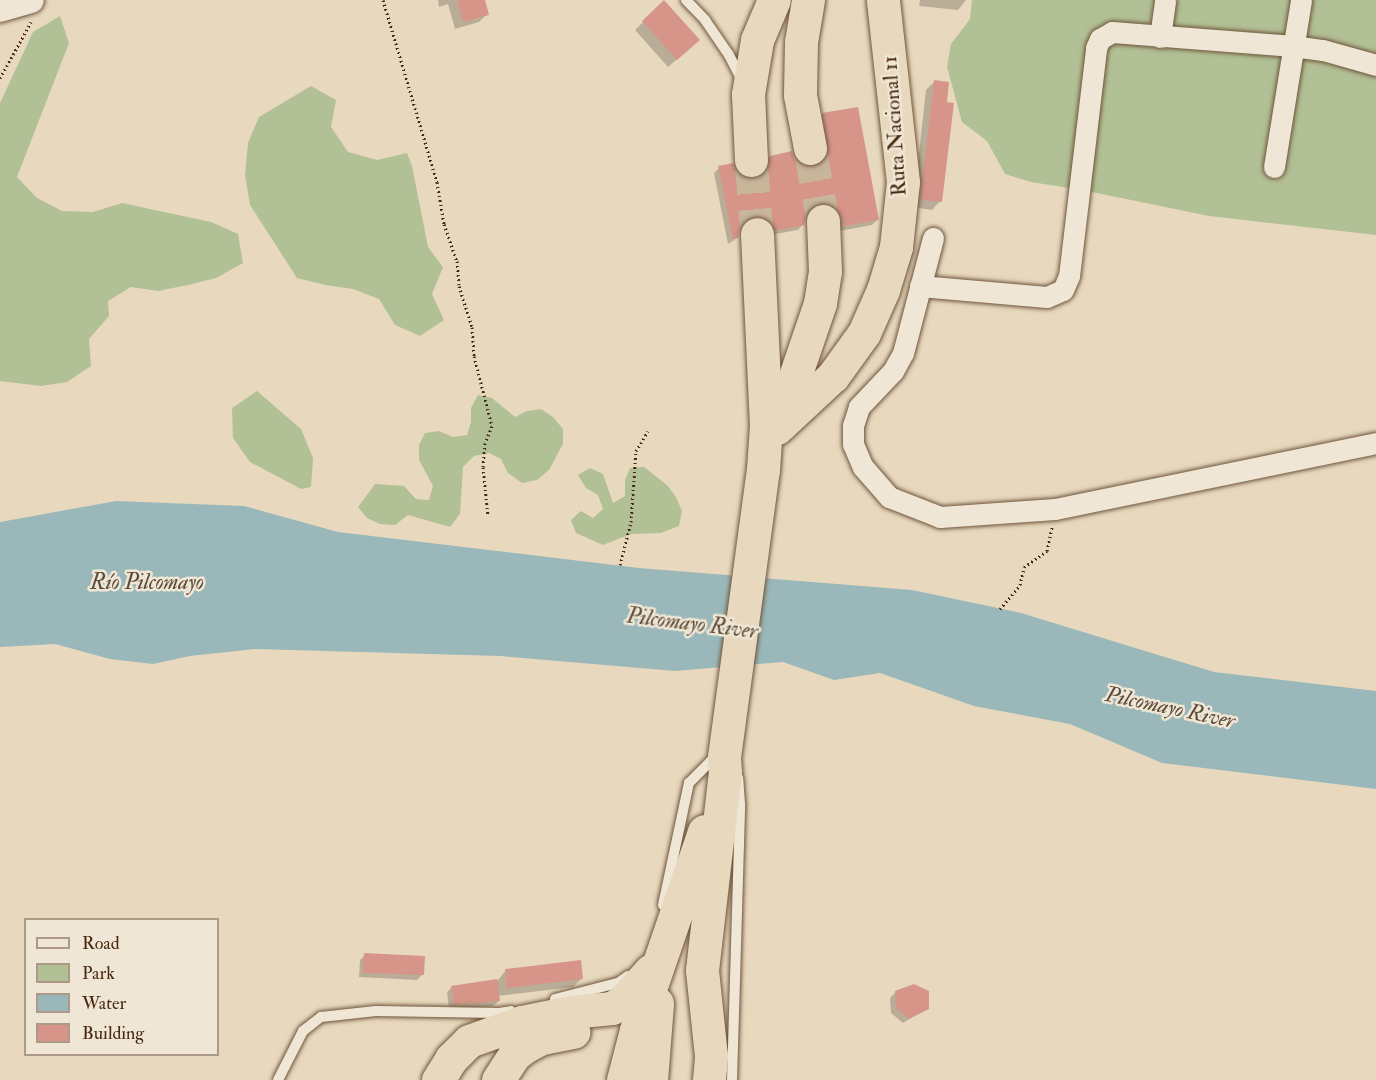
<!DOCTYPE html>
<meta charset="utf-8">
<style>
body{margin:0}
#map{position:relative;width:1376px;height:1080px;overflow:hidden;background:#e8d9be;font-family:"IM FELL Double Pica",serif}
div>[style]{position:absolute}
.green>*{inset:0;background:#b2c095}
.water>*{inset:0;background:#9ab8ba}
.shadow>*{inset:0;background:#0003}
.building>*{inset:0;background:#d69588}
.trunk-tunnel>*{height:33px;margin-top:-16.5px;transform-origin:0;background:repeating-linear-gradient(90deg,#c8b69b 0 33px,transparent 0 49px)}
.path>*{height:3px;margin-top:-1.5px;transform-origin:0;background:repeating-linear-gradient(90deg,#472910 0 1.5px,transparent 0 4.5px)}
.roads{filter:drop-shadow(0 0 2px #6f553c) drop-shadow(0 0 2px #6f553c)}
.service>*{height:10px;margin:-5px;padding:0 5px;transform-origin:5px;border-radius:5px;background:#f0e6d5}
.minor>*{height:21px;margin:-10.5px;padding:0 10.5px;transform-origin:10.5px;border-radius:10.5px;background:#f0e6d5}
.tertiary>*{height:26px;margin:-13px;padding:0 13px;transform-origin:13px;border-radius:13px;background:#f0e6d5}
.trunk>*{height:33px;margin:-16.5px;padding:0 16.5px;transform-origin:16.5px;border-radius:16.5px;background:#e8d9be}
span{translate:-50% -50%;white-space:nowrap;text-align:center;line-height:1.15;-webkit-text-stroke:5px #f0e6d5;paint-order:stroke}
.street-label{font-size:21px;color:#472910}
.water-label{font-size:22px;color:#5c4d3a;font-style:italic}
.legend{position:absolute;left:24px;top:918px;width:195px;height:138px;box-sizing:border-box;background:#f0e6d5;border:2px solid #ac9a86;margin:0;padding:8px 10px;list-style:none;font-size:18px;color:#472910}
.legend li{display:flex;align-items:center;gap:12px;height:30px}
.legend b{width:30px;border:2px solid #ac9a86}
</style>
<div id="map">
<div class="green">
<i style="clip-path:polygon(972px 0,1376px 0,1376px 235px,1209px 216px,1082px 190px,1031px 182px,1005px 174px,987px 141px,962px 122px,947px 67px,951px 44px,970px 19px)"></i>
<i style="clip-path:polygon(60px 16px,69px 43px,17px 177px,37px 198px,62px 211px,93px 212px,122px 203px,211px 222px,238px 234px,243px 263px,216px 278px,188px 285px,158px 291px,131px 287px,108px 301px,109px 316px,89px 339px,91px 366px,67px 382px,41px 386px,0 381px,0 103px,33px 32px)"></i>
<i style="clip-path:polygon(311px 86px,336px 100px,331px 127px,348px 152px,377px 160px,407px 153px,412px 166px,428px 247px,443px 267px,432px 294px,444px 320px,420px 336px,395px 325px,379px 299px,353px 289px,325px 285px,297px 278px,250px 205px,245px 175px,248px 143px,259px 117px)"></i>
<i style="clip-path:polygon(257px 391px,301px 429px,313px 458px,311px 487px,301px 489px,250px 462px,233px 438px,232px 408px)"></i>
<i style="clip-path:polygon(478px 395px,492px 398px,515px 417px,527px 411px,541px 409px,553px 417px,563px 429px,563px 444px,549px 470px,537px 480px,522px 483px,508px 473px,501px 459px,489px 453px,474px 456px,463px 467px,460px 514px,450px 527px,408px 515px,395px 525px,380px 524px,367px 518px,358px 507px,375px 484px,404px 486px,416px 499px,429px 500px,433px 486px,419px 460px,419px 445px,425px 433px,439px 431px,453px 437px,467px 435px,471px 422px,471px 408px)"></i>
<i style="clip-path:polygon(644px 467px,667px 485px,676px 497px,682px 511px,679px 526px,661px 533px,631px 534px,603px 545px,576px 533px,571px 520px,581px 511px,593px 518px,603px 509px,598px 495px,586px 488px,578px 475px,590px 468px,603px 474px,613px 503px,625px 496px,625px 480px,630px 468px)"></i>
</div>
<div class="water">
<i style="clip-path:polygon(116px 501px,244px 506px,338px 532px,639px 568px,912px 590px,1021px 613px,1214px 672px,1376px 691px,1376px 789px,1162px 763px,1070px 724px,974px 706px,880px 673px,834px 680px,783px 662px,675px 671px,500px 656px,255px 649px,190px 656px,153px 664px,110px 659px,55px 644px,0 647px,0 522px)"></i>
</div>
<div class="shadow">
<i style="clip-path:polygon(438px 0,483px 0,487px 14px,479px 22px,455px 29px,448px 4px,439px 7px)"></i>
<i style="clip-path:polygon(920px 0,966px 0,958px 10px,919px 6px)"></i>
<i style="clip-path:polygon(664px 2px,690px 48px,668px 67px,635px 30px)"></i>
<i style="clip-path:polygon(934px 82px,940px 201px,932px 210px,913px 207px,926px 90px)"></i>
<i style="clip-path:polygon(823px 114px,877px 220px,872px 225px,840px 231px,834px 216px,815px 207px,807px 210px,803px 224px,798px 230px,770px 235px,749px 220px,741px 223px,737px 238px,728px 244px,714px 173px,719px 168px,753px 180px,763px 176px,765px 163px,770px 157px,794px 161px,803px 167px,813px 168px,820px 165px,824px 151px,818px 120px)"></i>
<i style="clip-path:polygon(365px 955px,422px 975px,417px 980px,359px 977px,360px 960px)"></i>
<i style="clip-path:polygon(506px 970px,581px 979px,573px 987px,498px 996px,499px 1001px,493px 1006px,449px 1009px,447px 992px,452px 987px,498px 980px)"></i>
<i style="clip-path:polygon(896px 992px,927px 1008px,903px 1023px,891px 1013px,890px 998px)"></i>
</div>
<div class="building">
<i style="clip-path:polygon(457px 0,485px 0,489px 15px,463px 22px)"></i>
<i style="clip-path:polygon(664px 0,700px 40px,677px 60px,642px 21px)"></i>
<i style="clip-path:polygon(934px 80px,949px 82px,947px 102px,954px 103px,942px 202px,920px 200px)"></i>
<i style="clip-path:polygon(858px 107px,879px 220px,845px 226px,838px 211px,831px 204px,822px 202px,814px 205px,807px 212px,804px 225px,775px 231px,772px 223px,765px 217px,756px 215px,747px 218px,740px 226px,738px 238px,733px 239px,718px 166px,733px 163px,742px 176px,752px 179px,761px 176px,767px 169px,770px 156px,792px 151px,795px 160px,803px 165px,814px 166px,823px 162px,828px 154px,822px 113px)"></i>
<i style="clip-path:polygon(364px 953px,425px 956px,424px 975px,363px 973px)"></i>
<i style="clip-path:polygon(581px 960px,583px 979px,507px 988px,505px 969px)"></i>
<i style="clip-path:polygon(497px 979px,500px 1001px,454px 1005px,451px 986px)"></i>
<i style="clip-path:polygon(914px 984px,929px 991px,929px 1009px,909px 1019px,896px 1008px,895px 991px)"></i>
</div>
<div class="trunk-tunnel">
<i style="left:810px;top:148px;width:74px;rotate:79.9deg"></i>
<i style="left:751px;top:160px;width:74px;rotate:85.4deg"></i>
</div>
<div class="path">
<i style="left:383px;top:0;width:190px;rotate:73.5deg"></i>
<i style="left:437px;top:182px;width:43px;rotate:80.5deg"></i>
<i style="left:444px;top:224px;width:39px;rotate:71deg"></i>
<i style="left:457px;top:261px;width:25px;rotate:85deg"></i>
<i style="left:459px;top:286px;width:43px;rotate:72.4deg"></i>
<i style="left:472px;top:327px;width:29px;rotate:86deg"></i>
<i style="left:474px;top:356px;width:72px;rotate:75.6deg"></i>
<i style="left:492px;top:426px;width:18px;rotate:112deg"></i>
<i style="left:485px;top:443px;width:24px;rotate:95deg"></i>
<i style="left:483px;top:467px;width:49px;rotate:84.2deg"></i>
<i style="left:0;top:78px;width:64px;rotate:-61deg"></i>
<i style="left:620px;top:565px;width:44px;rotate:-75.7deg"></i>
<i style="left:631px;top:522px;width:71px;rotate:-86deg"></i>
<i style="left:636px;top:451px;width:23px;rotate:-59deg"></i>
<i style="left:1000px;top:609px;width:31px;rotate:-50deg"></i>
<i style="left:1020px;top:585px;width:18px;rotate:-77deg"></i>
<i style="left:1024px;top:567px;width:28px;rotate:-35deg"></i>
<i style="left:1047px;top:551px;width:24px;rotate:-78deg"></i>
</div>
<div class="roads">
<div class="service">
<i style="left:686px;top:0;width:28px;rotate:46deg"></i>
<i style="left:705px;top:20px;width:42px;rotate:55.6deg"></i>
<i style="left:729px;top:55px;width:29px;rotate:63deg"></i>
<i style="left:663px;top:905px;width:125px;rotate:-78deg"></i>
<i style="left:689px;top:783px;width:31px;rotate:-45deg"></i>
<i style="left:711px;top:761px;width:8px;rotate:-14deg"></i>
<i style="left:555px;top:999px;width:65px;rotate:-14.3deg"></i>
<i style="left:618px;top:983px;width:12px;rotate:-35deg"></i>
<i style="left:278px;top:1080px;width:55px;rotate:-63deg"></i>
<i style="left:303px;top:1031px;width:23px;rotate:-38deg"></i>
<i style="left:321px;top:1017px;width:55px;rotate:-6.2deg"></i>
<i style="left:376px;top:1011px;width:123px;rotate:0.9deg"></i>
<i style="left:499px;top:1013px;width:12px;rotate:-9deg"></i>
<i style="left:732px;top:1080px;width:276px;rotate:-88.3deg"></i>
<i style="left:740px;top:804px;width:26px;rotate:-94deg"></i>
</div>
<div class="minor">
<i style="left:1160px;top:37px;width:37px;rotate:-82deg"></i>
<i style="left:1274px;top:167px;width:169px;rotate:-80.8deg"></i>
<i style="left:933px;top:238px;width:119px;rotate:104.6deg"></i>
<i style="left:903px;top:353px;width:21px;rotate:119deg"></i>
<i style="left:893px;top:371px;width:50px;rotate:133.4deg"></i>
<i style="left:859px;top:407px;width:20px;rotate:108deg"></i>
<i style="left:853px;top:426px;width:18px;rotate:90deg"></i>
<i style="left:853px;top:444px;width:25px;rotate:67deg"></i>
<i style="left:863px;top:467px;width:40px;rotate:49deg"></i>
<i style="left:889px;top:497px;width:55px;rotate:21.4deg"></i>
<i style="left:940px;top:517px;width:115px;rotate:-4deg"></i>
<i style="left:1055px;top:509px;width:328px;rotate:-11.6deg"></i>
<i style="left:920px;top:286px;width:127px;rotate:5deg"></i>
<i style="left:1047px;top:297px;width:17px;rotate:-24deg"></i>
<i style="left:1063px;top:290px;width:15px;rotate:-67deg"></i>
<i style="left:1069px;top:276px;width:230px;rotate:-83.2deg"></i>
<i style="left:1096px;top:48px;width:10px;rotate:-66deg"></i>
<i style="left:1100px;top:39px;width:14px;rotate:-30deg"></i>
<i style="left:1112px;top:32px;width:182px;rotate:4.4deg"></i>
<i style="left:1293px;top:46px;width:30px;rotate:8deg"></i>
<i style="left:1323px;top:50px;width:55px;rotate:15.8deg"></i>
</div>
<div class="tertiary">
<i style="left:0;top:9px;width:32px;rotate:-16deg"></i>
</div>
<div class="trunk">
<i style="left:808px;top:0;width:43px;rotate:99.5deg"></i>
<i style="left:801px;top:42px;width:53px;rotate:91.1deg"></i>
<i style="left:800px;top:95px;width:54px;rotate:79.3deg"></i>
<i style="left:751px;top:160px;width:66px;rotate:-92.6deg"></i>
<i style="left:748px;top:94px;width:55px;rotate:-80.5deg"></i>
<i style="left:757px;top:40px;width:43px;rotate:-67deg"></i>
<i style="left:779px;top:423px;width:127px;rotate:-71.1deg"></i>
<i style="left:820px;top:303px;width:32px;rotate:-81deg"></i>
<i style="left:825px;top:271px;width:50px;rotate:-92.3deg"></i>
<i style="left:777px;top:428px;width:76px;rotate:-42.9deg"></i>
<i style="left:833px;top:376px;width:53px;rotate:-54.2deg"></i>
<i style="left:864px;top:333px;width:47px;rotate:-66.2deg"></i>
<i style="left:883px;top:290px;width:45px;rotate:-73.2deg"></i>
<i style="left:896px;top:247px;width:65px;rotate:-83.9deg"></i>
<i style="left:903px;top:182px;width:183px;rotate:-96.3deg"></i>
<i style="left:438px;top:1080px;width:25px;rotate:-58deg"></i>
<i style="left:451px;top:1059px;width:25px;rotate:-45deg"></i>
<i style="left:469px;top:1041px;width:56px;rotate:-19.7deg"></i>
<i style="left:522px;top:1022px;width:50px;rotate:-11.5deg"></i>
<i style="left:571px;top:1012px;width:41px;rotate:-5.6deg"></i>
<i style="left:612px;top:1008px;width:14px;rotate:-34deg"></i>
<i style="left:624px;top:1000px;width:40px;rotate:-48deg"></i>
<i style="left:498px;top:1080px;width:30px;rotate:-57deg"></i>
<i style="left:514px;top:1055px;width:15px;rotate:-37deg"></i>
<i style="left:526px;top:1046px;width:18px;rotate:-27deg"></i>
<i style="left:542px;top:1038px;width:32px;rotate:-11deg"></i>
<i style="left:623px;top:1080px;width:52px;rotate:-75.4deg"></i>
<i style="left:636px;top:1030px;width:210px;rotate:-71.1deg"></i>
<i style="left:651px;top:1080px;width:77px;rotate:-85.5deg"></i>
<i style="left:709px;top:1080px;width:24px;rotate:-85deg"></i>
<i style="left:711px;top:1056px;width:86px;rotate:-96deg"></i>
<i style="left:702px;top:970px;width:199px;rotate:-83.4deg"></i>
<i style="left:725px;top:772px;width:15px;rotate:-94deg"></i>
<i style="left:724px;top:757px;width:290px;rotate:-82.3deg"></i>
<i style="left:763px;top:470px;width:45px;rotate:-86.2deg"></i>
<i style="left:766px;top:425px;width:191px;rotate:-92.7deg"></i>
</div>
</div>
<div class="street-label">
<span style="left:895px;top:126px;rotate:-94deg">Ruta Nacional 11</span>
</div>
<div class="water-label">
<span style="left:147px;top:583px">Río Pilcomayo</span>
<span style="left:692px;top:624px;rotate:7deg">Pilcomayo River</span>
<span style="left:1170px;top:708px;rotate:12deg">Pilcomayo River</span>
</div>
<ul class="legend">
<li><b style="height:8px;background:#f0e6d5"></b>Road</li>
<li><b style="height:16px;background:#b2c095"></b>Park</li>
<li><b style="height:16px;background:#9ab8ba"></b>Water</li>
<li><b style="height:16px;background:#d69588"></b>Building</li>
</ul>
</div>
